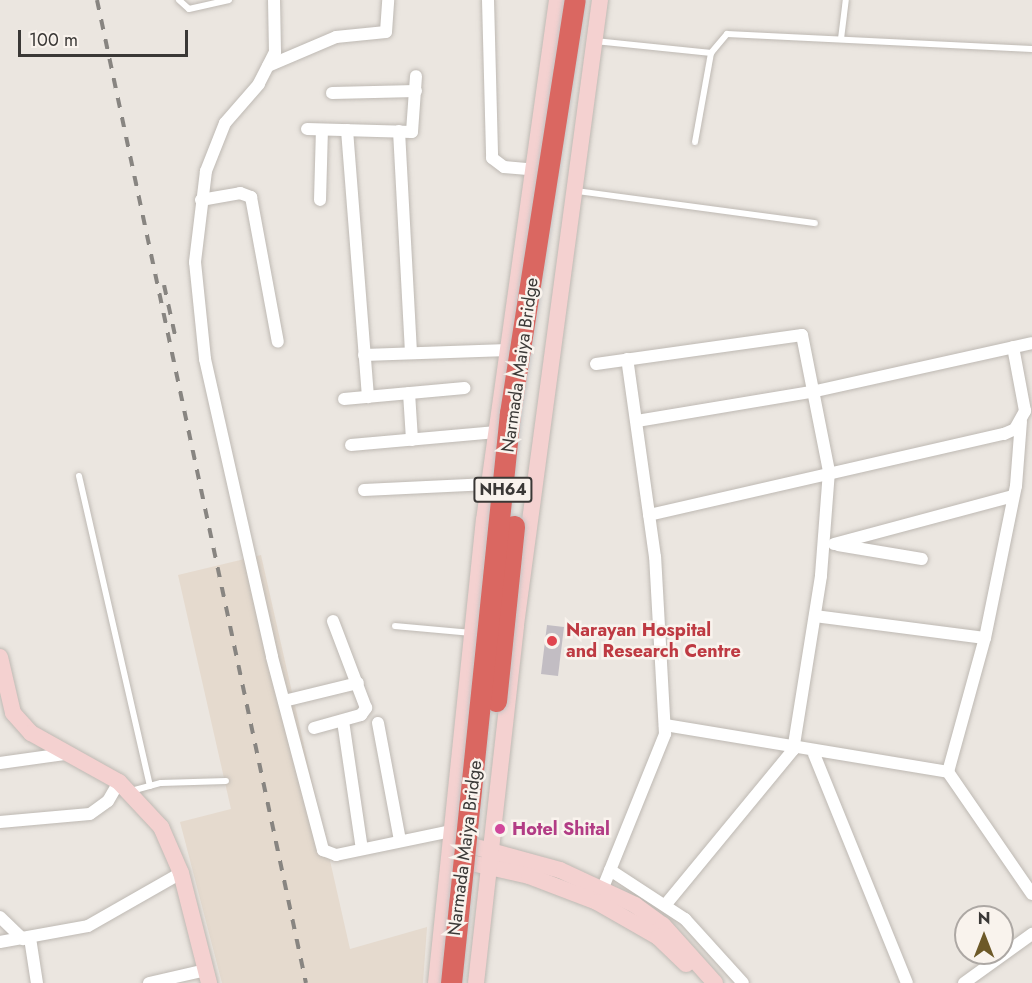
<!DOCTYPE html>
<style>
body{margin:0}
#map{position:relative;width:1032px;height:983px;overflow:hidden;background:#ebe6e0;font-family:Jost,sans-serif}
div>[style]{position:absolute}
.built>*{inset:0;background:#e5dace}
.building>*{inset:0;background:#c2bdc3}
.roads{filter:drop-shadow(0 0 2px #beb9b3) drop-shadow(0 0 2px #beb9b3)}
.lane>*{height:6px;margin:-3px;padding:0 3px;transform-origin:3px;border-radius:3px;background:#fff}
.street>*{height:12px;margin:-6px;padding:0 6px;transform-origin:6px;border-radius:6px;background:#fff}
.secondary>*{height:16px;margin:-8px;padding:0 8px;transform-origin:8px;border-radius:8px;background:#f4d1d0}
.rail>*{height:4px;margin-top:-2px;transform-origin:0;background:repeating-linear-gradient(90deg,#888581 0 10px,transparent 0 20px)}
.bridges{filter:drop-shadow(0 0 2px #c4c3c3) drop-shadow(0 0 2px #c4c3c3)}
.highway-bridge>*{height:21px;margin:-10.5px;padding:0 10.5px;transform-origin:10.5px;border-radius:10.5px;background:#da6761}
.dots>*{width:16px;height:16px;translate:-50% -50%;box-sizing:border-box;border:3px solid #f9f3ed;border-radius:50%}
span{translate:-50% -50%;white-space:nowrap;text-align:center;line-height:1.15;-webkit-text-stroke:5px #f9f3ed;paint-order:stroke}
.shield-label span{padding:2px 4px;background:#f9f3ed;border:2px solid;border-radius:4px;-webkit-text-stroke-width:0}
.shield-label{font-size:16px;color:#3a3836;font-weight:700}
.street-label{font-size:18px;color:#3a3836}
.health-label{font-size:18px;color:#be3a42;font-weight:700}
.left{translate:0 -50%;text-align:left}
.hotel-label{font-size:18px;color:#b23c85;font-weight:700}
.north{position:absolute;left:954px;top:905px;width:60px;height:60px;box-sizing:border-box;background:#f9f3ed;border:2px solid #ada8a4;border-radius:50%;rotate:0deg;font-size:16px;font-weight:700;line-height:24px;text-align:center;color:#3a3836}
.north::after{content:'';display:block;margin:auto;width:21px;height:27px;background:#6d5928;clip-path:polygon(50% 0,100% 100%,50% 72%,0 100%)}
.scale{position:absolute;left:18px;top:30px;width:170px;height:27px;box-sizing:border-box;border:3px solid #3a3836;border-top:0;padding-left:8px;font-size:18px;line-height:21px;white-space:nowrap;color:#3a3836;-webkit-text-stroke:4px #f9f3ed;paint-order:stroke}
</style>
<div id="map">
<div class="built">
<i style="clip-path:polygon(261px 555px,350px 949px,427px 927px,423px 983px,222px 983px,180px 822px,231px 809px,178px 575px)"></i>
</div>
<div class="building">
<i style="clip-path:polygon(547px 625px,564px 627px,558px 676px,541px 674px)"></i>
</div>
<div class="roads">
<div class="lane">
<i style="left:179px;top:0;width:13px;rotate:42deg"></i>
<i style="left:189px;top:9px;width:41px;rotate:-12.7deg"></i>
<i style="left:841px;top:39px;width:39px;rotate:-83deg"></i>
<i style="left:595px;top:41px;width:117px;rotate:5.9deg"></i>
<i style="left:711px;top:53px;width:25px;rotate:-50deg"></i>
<i style="left:727px;top:34px;width:305px;rotate:2.8deg"></i>
<i style="left:695px;top:142px;width:90px;rotate:-79.8deg"></i>
<i style="left:577px;top:191px;width:240px;rotate:7.7deg"></i>
<i style="left:79px;top:476px;width:318px;rotate:77.1deg"></i>
<i style="left:395px;top:626px;width:77px;rotate:5.2deg"></i>
<i style="left:131px;top:791px;width:31px;rotate:-15deg"></i>
<i style="left:161px;top:783px;width:65px;rotate:-1.8deg"></i>
</div>
<div class="street">
<i style="left:274px;top:0;width:52px;rotate:88.9deg"></i>
<i style="left:275px;top:52px;width:36px;rotate:117deg"></i>
<i style="left:259px;top:84px;width:52px;rotate:131.1deg"></i>
<i style="left:225px;top:123px;width:52px;rotate:111.6deg"></i>
<i style="left:206px;top:171px;width:92px;rotate:96.9deg"></i>
<i style="left:195px;top:262px;width:98px;rotate:84.1deg"></i>
<i style="left:205px;top:359px;width:305px;rotate:77.3deg"></i>
<i style="left:272px;top:657px;width:200px;rotate:75.2deg"></i>
<i style="left:323px;top:850px;width:14px;rotate:21deg"></i>
<i style="left:336px;top:855px;width:117px;rotate:-11.8deg"></i>
<i style="left:488px;top:0;width:158px;rotate:88.5deg"></i>
<i style="left:492px;top:158px;width:15px;rotate:37deg"></i>
<i style="left:504px;top:167px;width:33px;rotate:5deg"></i>
<i style="left:268px;top:66px;width:74px;rotate:-23.1deg"></i>
<i style="left:336px;top:37px;width:50px;rotate:-5.7deg"></i>
<i style="left:386px;top:32px;width:32px;rotate:-86deg"></i>
<i style="left:332px;top:93px;width:84px;rotate:-1.4deg"></i>
<i style="left:307px;top:129px;width:105px;rotate:1.6deg"></i>
<i style="left:412px;top:132px;width:56px;rotate:-85.9deg"></i>
<i style="left:347px;top:130px;width:268px;rotate:85.5deg"></i>
<i style="left:399px;top:131px;width:222px;rotate:86.9deg"></i>
<i style="left:201px;top:200px;width:40px;rotate:-10deg"></i>
<i style="left:240px;top:193px;width:12px;rotate:20deg"></i>
<i style="left:251px;top:197px;width:147px;rotate:79.5deg"></i>
<i style="left:320px;top:200px;width:70px;rotate:-88.4deg"></i>
<i style="left:364px;top:355px;width:144px;rotate:-2deg"></i>
<i style="left:596px;top:364px;width:208px;rotate:-8deg"></i>
<i style="left:802px;top:335px;width:139px;rotate:78.8deg"></i>
<i style="left:829px;top:471px;width:105px;rotate:94.4deg"></i>
<i style="left:821px;top:576px;width:176px;rotate:99.1deg"></i>
<i style="left:793px;top:750px;width:200px;rotate:129.5deg"></i>
<i style="left:409px;top:393px;width:47px;rotate:86.3deg"></i>
<i style="left:344px;top:399px;width:121px;rotate:-5.2deg"></i>
<i style="left:637px;top:421px;width:181px;rotate:-9.5deg"></i>
<i style="left:816px;top:391px;width:221px;rotate:-12.5deg"></i>
<i style="left:351px;top:445px;width:146px;rotate:-5.1deg"></i>
<i style="left:364px;top:490px;width:125px;rotate:-2.7deg"></i>
<i style="left:649px;top:515px;width:364px;rotate:-12.9deg"></i>
<i style="left:1004px;top:434px;width:12px;rotate:-24deg"></i>
<i style="left:1015px;top:429px;width:21px;rotate:-61deg"></i>
<i style="left:1025px;top:411px;width:65px;rotate:-100.6deg"></i>
<i style="left:834px;top:544px;width:185px;rotate:-15deg"></i>
<i style="left:838px;top:545px;width:85px;rotate:9.5deg"></i>
<i style="left:815px;top:616px;width:171px;rotate:7.4deg"></i>
<i style="left:284px;top:701px;width:76px;rotate:-13.7deg"></i>
<i style="left:343px;top:721px;width:129px;rotate:81.6deg"></i>
<i style="left:378px;top:723px;width:120px;rotate:79.4deg"></i>
<i style="left:665px;top:725px;width:287px;rotate:9.4deg"></i>
<i style="left:948px;top:772px;width:148px;rotate:55.5deg"></i>
<i style="left:314px;top:728px;width:49px;rotate:-15.5deg"></i>
<i style="left:361px;top:715px;width:9px;rotate:-54deg"></i>
<i style="left:366px;top:708px;width:93px;rotate:-110.8deg"></i>
<i style="left:814px;top:754px;width:247px;rotate:67.9deg"></i>
<i style="left:0;top:763px;width:65px;rotate:-8deg"></i>
<i style="left:948px;top:772px;width:139px;rotate:-74.6deg"></i>
<i style="left:985px;top:638px;width:155px;rotate:-78.5deg"></i>
<i style="left:1016px;top:486px;width:65px;rotate:-85.6deg"></i>
<i style="left:0;top:822px;width:90px;rotate:-5.1deg"></i>
<i style="left:90px;top:814px;width:22px;rotate:-36deg"></i>
<i style="left:108px;top:801px;width:22px;rotate:-60deg"></i>
<i style="left:610px;top:870px;width:90px;rotate:33.2deg"></i>
<i style="left:685px;top:919px;width:86px;rotate:47.8deg"></i>
<i style="left:600px;top:895px;width:174px;rotate:-68deg"></i>
<i style="left:665px;top:734px;width:177px;rotate:-93.2deg"></i>
<i style="left:655px;top:557px;width:200px;rotate:-98deg"></i>
<i style="left:0;top:917px;width:32px;rotate:44deg"></i>
<i style="left:30px;top:938px;width:46px;rotate:81.2deg"></i>
<i style="left:0;top:942px;width:89px;rotate:-10.3deg"></i>
<i style="left:88px;top:926px;width:107px;rotate:-29.7deg"></i>
<i style="left:149px;top:983px;width:58px;rotate:-12.8deg"></i>
<i style="left:964px;top:983px;width:84px;rotate:-35.8deg"></i>
</div>
<div class="secondary">
<i style="left:0;top:657px;width:57px;rotate:76.9deg"></i>
<i style="left:13px;top:713px;width:27px;rotate:48deg"></i>
<i style="left:31px;top:733px;width:101px;rotate:29.1deg"></i>
<i style="left:119px;top:782px;width:62px;rotate:47deg"></i>
<i style="left:161px;top:827px;width:50px;rotate:66.5deg"></i>
<i style="left:181px;top:873px;width:114px;rotate:75.7deg"></i>
<i style="left:454px;top:841px;width:110px;rotate:15.3deg"></i>
<i style="left:560px;top:870px;width:83px;rotate:25deg"></i>
<i style="left:635px;top:905px;width:34px;rotate:36deg"></i>
<i style="left:663px;top:925px;width:78px;rotate:48.1deg"></i>
<i style="left:454px;top:859px;width:77px;rotate:12.8deg"></i>
<i style="left:529px;top:876px;width:73px;rotate:20.9deg"></i>
<i style="left:597px;top:902px;width:70px;rotate:29.8deg"></i>
<i style="left:658px;top:937px;width:39px;rotate:44deg"></i>
<i style="left:436px;top:983px;width:465px;rotate:-84.1deg"></i>
<i style="left:484px;top:520px;width:525px;rotate:-82.01deg"></i>
<i style="left:476px;top:983px;width:360px;rotate:-83.6deg"></i>
<i style="left:516px;top:625px;width:631px;rotate:-82.35deg"></i>
</div>
</div>
<div class="rail">
<i style="left:97px;top:0;width:1005px;rotate:78deg"></i>
<i style="left:164px;top:285px;width:51px;rotate:77.6deg"></i>
</div>
<div class="bridges">
<div class="highway-bridge">
<i style="left:496px;top:701px;width:176px;rotate:-84.1deg"></i>
<i style="left:451px;top:983px;width:573px;rotate:-84.09deg"></i>
<i style="left:510px;top:413px;width:418px;rotate:-81.1deg"></i>
</div>
</div>
<div class="dots">
<i style="left:552px;top:641px;background:#e0444e"></i>
<i style="left:500px;top:829px;background:#d1479c"></i>
</div>
<div class="shield-label">
<span style="left:503px;top:490px">NH64</span>
</div>
<div class="street-label">
<span style="left:520px;top:365px;rotate:-82deg">Narmada Maiya Bridge</span>
<span style="left:465px;top:848px;rotate:-83deg">Narmada Maiya Bridge</span>
</div>
<div class="health-label">
<span class="left" style="left:566px;top:641px">Narayan Hospital<br>and Research Centre</span>
</div>
<div class="hotel-label">
<span class="left" style="left:512px;top:829px">Hotel Shital</span>
</div>
<div class="north">N</div>
<div class="scale">100 m</div>
</div>
